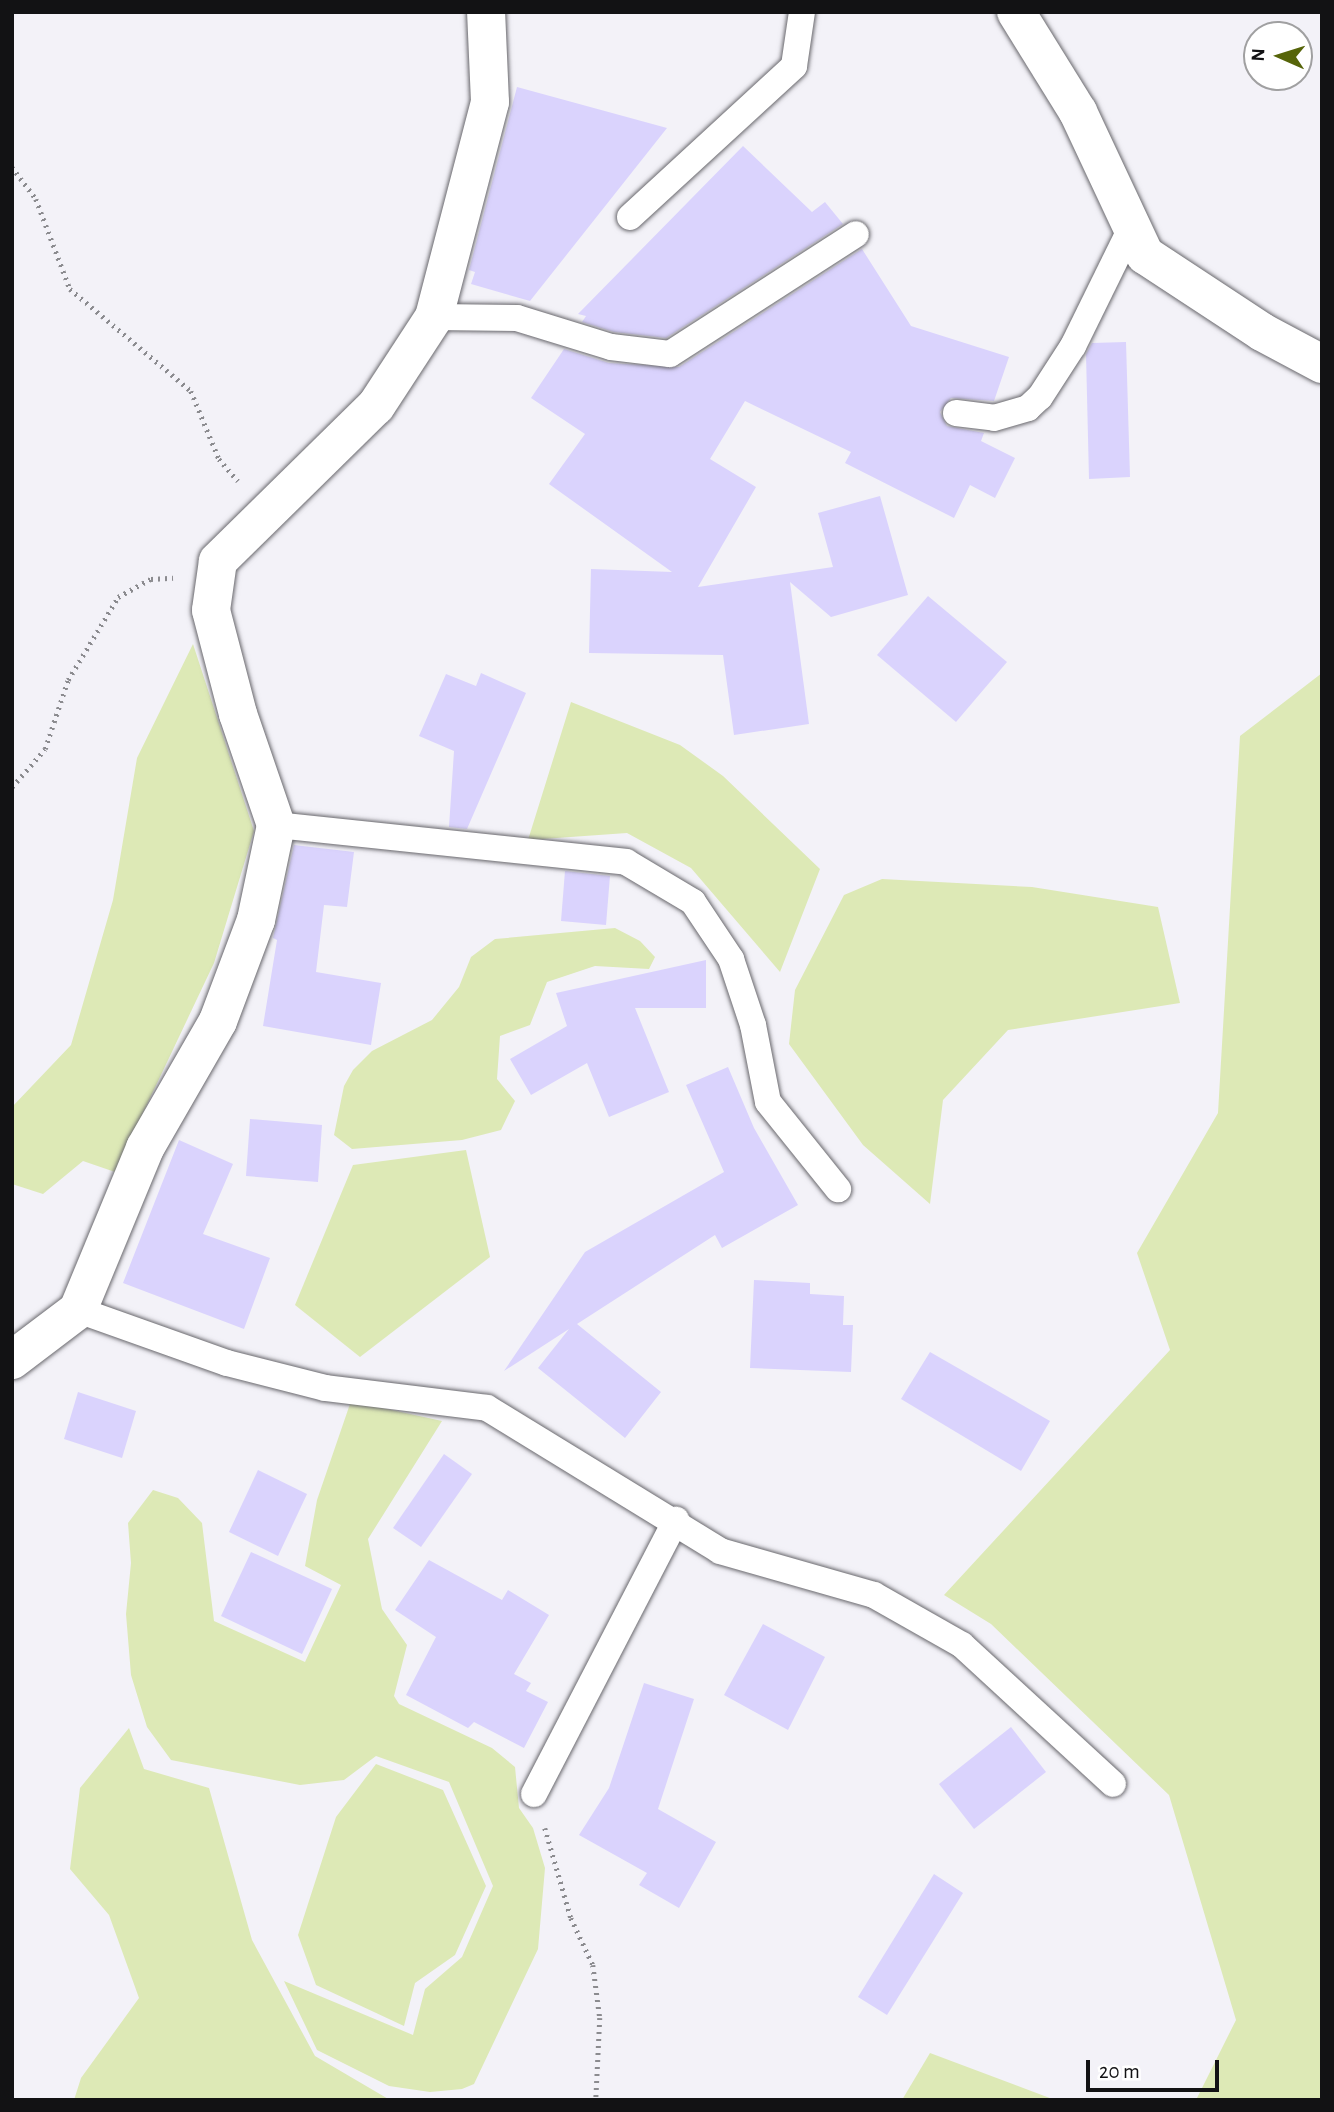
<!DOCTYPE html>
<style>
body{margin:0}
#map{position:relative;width:1334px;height:2112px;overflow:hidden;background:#f3f2f8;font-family:"Alegreya Sans",sans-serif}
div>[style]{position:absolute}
.green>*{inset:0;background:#dde9b6}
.building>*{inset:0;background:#dad3fd}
.path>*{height:4.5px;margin-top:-2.25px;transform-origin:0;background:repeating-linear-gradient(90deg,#8b8b8f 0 2px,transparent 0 7px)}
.roads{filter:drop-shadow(0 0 2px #69686d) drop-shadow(0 0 2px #69686d)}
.service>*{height:26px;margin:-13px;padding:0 13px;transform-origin:13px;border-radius:13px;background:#fff}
.minor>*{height:38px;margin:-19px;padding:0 19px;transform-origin:19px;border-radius:19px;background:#fff}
span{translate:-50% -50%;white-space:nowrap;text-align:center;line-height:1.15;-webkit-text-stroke:7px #fff;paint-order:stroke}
.frame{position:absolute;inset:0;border:14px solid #121214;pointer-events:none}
.north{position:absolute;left:1243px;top:21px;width:70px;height:70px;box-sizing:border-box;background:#fff;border:2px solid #a0a0a1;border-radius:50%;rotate:273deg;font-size:19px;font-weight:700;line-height:28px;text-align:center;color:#121214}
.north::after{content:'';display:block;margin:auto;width:24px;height:32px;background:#566409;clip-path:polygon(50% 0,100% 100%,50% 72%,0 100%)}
.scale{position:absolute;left:1086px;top:2060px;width:133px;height:32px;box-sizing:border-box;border:4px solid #121214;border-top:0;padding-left:9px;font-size:21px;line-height:24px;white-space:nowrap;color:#121214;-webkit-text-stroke:5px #fff;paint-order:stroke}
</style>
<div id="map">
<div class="green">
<i style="clip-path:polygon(193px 644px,254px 831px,214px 963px,115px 1172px,83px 1161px,43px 1194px,12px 1184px,12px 1107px,71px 1045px,113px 900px,137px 758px)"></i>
<i style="clip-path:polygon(1322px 673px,1322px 2100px,1196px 2100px,1236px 2020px,1169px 1795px,991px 1624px,944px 1595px,1170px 1350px,1137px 1253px,1218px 1113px,1240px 736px)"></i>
<i style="clip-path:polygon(571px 702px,680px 745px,723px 776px,820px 869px,780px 972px,691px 868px,627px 833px,528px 840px)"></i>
<i style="clip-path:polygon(882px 879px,1032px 887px,1158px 907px,1180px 1003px,1008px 1030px,943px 1100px,930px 1204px,863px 1145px,789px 1044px,795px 990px,844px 895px)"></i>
<i style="clip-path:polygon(615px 928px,640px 941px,655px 957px,649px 969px,595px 966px,547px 982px,530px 1025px,500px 1036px,497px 1079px,515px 1101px,501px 1130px,462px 1140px,352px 1149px,334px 1135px,344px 1086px,353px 1070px,372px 1051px,432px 1020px,459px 987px,471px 957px,495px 939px)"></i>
<i style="clip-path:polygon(466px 1150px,490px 1257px,360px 1357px,295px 1305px,353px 1165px)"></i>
<i style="clip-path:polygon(351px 1401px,442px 1421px,368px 1539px,382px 1609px,407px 1645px,394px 1696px,399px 1704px,492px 1748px,515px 1767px,519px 1808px,533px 1828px,545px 1868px,538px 1949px,474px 2084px,462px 2089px,430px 2092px,389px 2086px,317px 2050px,284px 1981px,413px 2035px,425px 1989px,462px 1957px,493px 1886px,449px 1782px,376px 1756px,344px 1780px,300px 1785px,171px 1760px,147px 1727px,131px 1675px,126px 1614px,131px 1563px,128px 1523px,153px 1490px,178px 1498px,202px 1523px,214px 1621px,305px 1662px,341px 1585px,305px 1566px,317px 1500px)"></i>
<i style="clip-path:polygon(129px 1728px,144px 1769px,209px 1788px,252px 1940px,315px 2056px,390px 2100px,74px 2100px,81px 2078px,139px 1998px,109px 1915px,70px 1869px,80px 1788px)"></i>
<i style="clip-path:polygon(376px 1764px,443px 1790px,486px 1886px,455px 1955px,415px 1983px,404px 2026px,316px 1985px,298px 1935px,336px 1817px)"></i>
<i style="clip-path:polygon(930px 2053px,1055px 2100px,902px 2100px)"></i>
</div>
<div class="building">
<i style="clip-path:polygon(517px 87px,667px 128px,530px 301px,471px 284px,475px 272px,469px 270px)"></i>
<i style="clip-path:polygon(743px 146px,812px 212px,825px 202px,843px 224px,666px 338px,614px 332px,582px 322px,586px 316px,578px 314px)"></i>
<i style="clip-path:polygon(862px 249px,911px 326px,1009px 357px,994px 401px,951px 398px,940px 412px,947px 426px,984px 433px,981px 441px,1015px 458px,995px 498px,970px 485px,954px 518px,845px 463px,851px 452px,745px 401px,710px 459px,756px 487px,698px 587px,833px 567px,818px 513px,880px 496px,908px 595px,831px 617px,790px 582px,809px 724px,734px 735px,723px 655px,589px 653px,591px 569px,672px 572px,549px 484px,585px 434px,531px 398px,564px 349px,609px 363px,679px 367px)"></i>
<i style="clip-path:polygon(1126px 342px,1130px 477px,1089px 479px,1086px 354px,1092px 343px)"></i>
<i style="clip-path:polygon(928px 596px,1007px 662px,956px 722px,877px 655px)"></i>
<i style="clip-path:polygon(481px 673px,526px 693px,467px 829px,449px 827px,454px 751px,419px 736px,446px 674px,476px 686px)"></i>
<i style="clip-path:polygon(294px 845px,354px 852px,347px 907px,324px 905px,316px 972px,381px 983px,371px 1045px,263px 1026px,277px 940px,273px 938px)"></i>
<i style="clip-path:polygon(565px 871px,610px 876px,606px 925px,561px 921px)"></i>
<i style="clip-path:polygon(706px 960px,706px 1008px,635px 1008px,669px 1092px,609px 1117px,587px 1063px,531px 1095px,510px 1059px,567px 1026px,556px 993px)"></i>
<i style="clip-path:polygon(728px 1067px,754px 1128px,798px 1205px,722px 1248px,715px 1235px,577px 1324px,661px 1392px,625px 1438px,538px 1368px,569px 1329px,504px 1371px,585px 1252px,724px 1172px,686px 1085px)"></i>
<i style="clip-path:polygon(250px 1119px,322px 1125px,318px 1182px,246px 1176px)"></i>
<i style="clip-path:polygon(179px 1140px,233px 1164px,203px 1234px,270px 1258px,244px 1329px,123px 1283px)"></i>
<i style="clip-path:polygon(754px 1280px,810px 1283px,810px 1294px,844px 1296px,843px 1325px,853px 1325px,851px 1372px,750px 1368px)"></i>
<i style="clip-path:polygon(930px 1352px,1050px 1421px,1021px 1471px,901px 1399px)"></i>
<i style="clip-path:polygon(78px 1392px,136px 1411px,122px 1458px,64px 1439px)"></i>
<i style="clip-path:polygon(444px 1454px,472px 1474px,421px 1547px,393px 1528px)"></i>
<i style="clip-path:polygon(258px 1470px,307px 1494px,278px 1556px,229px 1532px)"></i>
<i style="clip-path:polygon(251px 1552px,332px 1589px,302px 1654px,221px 1616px)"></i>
<i style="clip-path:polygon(429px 1560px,502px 1600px,508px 1590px,549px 1615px,514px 1674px,531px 1683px,526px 1691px,548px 1702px,524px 1748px,474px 1722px,468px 1728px,406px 1695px,436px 1637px,395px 1610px)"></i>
<i style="clip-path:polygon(763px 1624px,825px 1657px,788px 1730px,724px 1695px)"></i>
<i style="clip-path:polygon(644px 1683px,694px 1699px,658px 1809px,716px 1842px,679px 1908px,639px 1885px,647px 1873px,579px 1835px,609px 1788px)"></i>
<i style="clip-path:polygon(1011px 1727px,1046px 1772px,974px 1829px,939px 1784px)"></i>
<i style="clip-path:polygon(934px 1874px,963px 1893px,887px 2015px,858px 1997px)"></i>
</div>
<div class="path">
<i style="left:12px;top:167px;width:40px;rotate:53deg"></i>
<i style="left:36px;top:199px;width:96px;rotate:69.3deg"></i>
<i style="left:70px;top:289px;width:158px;rotate:40.1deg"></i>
<i style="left:191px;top:391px;width:74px;rotate:67.6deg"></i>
<i style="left:219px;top:459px;width:29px;rotate:49deg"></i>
<i style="left:12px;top:787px;width:50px;rotate:-49deg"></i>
<i style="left:45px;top:749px;width:73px;rotate:-71.6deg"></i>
<i style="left:68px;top:680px;width:97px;rotate:-58.9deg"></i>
<i style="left:118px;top:597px;width:38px;rotate:-29deg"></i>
<i style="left:151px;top:579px;width:22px;rotate:-3deg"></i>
<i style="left:545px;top:1828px;width:94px;rotate:73.9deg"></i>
<i style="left:571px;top:1918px;width:52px;rotate:64.9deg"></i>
<i style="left:593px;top:1965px;width:53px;rotate:82.5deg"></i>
<i style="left:600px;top:2018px;width:82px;rotate:92.8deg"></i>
</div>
<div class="roads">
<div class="service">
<i style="left:630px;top:217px;width:223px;rotate:-42.6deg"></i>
<i style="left:794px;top:66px;width:55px;rotate:-81.6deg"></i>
<i style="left:434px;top:317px;width:83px;rotate:0.7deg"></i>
<i style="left:517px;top:318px;width:98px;rotate:17.1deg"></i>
<i style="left:611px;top:347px;width:59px;rotate:6.8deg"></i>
<i style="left:670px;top:354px;width:221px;rotate:-32.8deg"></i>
<i style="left:956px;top:413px;width:38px;rotate:7deg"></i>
<i style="left:994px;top:418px;width:35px;rotate:-16deg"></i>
<i style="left:1028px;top:408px;width:16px;rotate:-43deg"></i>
<i style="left:1040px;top:397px;width:61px;rotate:-57.1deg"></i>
<i style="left:1073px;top:346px;width:134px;rotate:-63.8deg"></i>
<i style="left:276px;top:825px;width:352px;rotate:6deg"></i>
<i style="left:626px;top:862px;width:78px;rotate:30.8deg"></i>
<i style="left:693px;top:902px;width:69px;rotate:56.3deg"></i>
<i style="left:731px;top:959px;width:70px;rotate:71.6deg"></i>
<i style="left:753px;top:1025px;width:78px;rotate:79deg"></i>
<i style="left:768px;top:1102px;width:112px;rotate:51.2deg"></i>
<i style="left:78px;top:1310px;width:158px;rotate:19.6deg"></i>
<i style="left:227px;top:1363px;width:101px;rotate:14.3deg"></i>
<i style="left:325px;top:1388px;width:163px;rotate:7deg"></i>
<i style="left:487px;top:1408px;width:273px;rotate:31.5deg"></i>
<i style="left:720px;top:1551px;width:160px;rotate:15.9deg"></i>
<i style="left:874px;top:1595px;width:101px;rotate:29.6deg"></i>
<i style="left:962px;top:1645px;width:205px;rotate:42.6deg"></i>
<i style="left:534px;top:1794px;width:309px;rotate:-62.6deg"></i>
</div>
<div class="minor">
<i style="left:1016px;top:12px;width:118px;rotate:58.2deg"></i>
<i style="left:1078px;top:112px;width:158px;rotate:64.9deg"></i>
<i style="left:1145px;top:255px;width:140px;rotate:33.3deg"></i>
<i style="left:1262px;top:332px;width:68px;rotate:28.1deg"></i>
<i style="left:12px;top:1360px;width:83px;rotate:-37.1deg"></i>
<i style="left:78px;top:1310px;width:175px;rotate:-67.5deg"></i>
<i style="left:145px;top:1148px;width:146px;rotate:-60.1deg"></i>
<i style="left:218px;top:1021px;width:108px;rotate:-69.4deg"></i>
<i style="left:256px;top:920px;width:97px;rotate:-78.1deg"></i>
<i style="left:276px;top:825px;width:117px;rotate:-108.9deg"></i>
<i style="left:238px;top:714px;width:107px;rotate:-104.6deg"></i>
<i style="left:211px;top:610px;width:49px;rotate:-81.9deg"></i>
<i style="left:218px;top:561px;width:221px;rotate:-44.5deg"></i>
<i style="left:376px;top:406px;width:106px;rotate:-56.9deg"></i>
<i style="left:434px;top:317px;width:222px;rotate:-75.4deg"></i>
<i style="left:490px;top:102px;width:90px;rotate:-92.5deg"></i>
</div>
</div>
<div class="frame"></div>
<div class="north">N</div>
<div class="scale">20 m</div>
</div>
